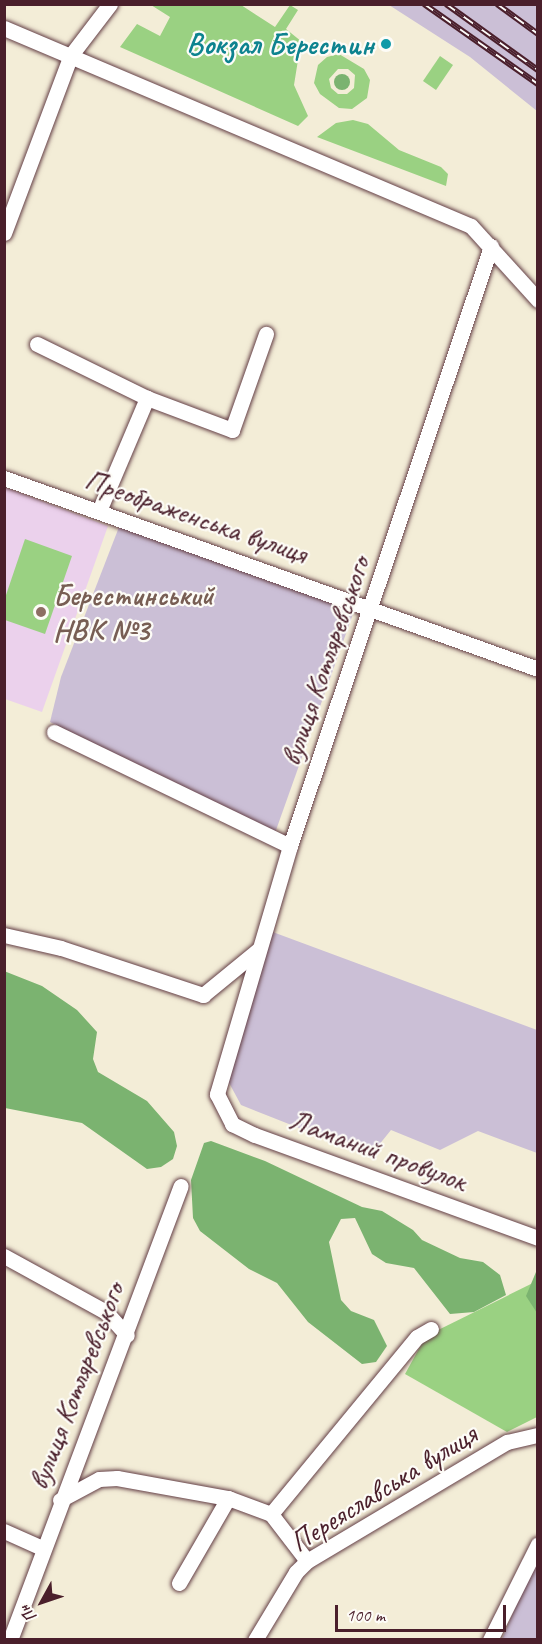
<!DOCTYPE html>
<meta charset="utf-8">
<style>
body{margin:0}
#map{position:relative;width:542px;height:1644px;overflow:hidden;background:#f3edd7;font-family:Caveat,sans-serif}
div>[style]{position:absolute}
.built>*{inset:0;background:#ebd1ec}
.industrial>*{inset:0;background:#cbbfd6}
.green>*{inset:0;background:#9ad182}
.forest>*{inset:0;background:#7bb370}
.round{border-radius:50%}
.roads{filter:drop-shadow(0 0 2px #633e45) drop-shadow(0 0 2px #633e45)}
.minor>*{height:15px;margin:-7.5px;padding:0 7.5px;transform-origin:7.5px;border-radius:7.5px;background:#fff}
.rail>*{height:6px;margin-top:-3px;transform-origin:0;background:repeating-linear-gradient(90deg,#fdfcf7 0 11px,#4a1f2b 0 22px);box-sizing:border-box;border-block:2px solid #4a1f2b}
.dots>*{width:16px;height:16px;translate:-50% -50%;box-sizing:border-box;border:3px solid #fdfcf7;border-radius:50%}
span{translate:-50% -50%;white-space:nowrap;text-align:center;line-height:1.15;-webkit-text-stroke:4.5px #fdfcf7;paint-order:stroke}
.culture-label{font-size:30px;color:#0d838f;font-weight:700}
.right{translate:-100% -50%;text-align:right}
.street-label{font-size:30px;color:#4a1f2b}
.education-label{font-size:30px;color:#785e54;font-weight:700}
.left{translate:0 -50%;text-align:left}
.frame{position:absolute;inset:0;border:6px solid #4a1f2b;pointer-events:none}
.north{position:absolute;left:12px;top:1572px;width:60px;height:60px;-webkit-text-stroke:4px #fdfcf7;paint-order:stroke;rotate:230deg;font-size:16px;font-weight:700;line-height:24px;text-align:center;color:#4a1f2b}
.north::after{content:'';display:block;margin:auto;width:21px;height:27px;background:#4a1f2b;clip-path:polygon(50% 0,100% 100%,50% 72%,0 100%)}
.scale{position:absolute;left:335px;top:1605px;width:171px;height:27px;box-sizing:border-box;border:3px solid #4a1f2b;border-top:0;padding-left:8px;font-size:18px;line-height:21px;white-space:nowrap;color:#4a1f2b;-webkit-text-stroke:4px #fdfcf7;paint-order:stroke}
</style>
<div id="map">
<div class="built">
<i style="clip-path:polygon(4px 487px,108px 526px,42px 712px,5px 699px)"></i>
</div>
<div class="industrial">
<i style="clip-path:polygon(389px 5px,537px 5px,537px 111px,470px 57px)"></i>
<i style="clip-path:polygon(119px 527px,354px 611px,275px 833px,50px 722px,61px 677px)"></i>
<i style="clip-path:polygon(270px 931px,537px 1030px,537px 1153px,478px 1131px,440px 1150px,391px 1130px,370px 1156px,241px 1105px,227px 1079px)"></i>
<i style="clip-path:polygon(537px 1556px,537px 1639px,502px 1639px)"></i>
</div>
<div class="green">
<i style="clip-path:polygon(151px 5px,241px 5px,275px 27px,290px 5px,298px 10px,286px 29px,307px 46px,298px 60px,294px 85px,308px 116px,298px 126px,120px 47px,137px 24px,160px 36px,170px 17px)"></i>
<i style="clip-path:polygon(evenodd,339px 54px,364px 69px,370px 80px,367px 98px,352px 109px,339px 108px,320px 94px,314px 83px,318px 65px,327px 57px,339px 54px,338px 69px,348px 69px,355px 75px,354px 88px,347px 94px,338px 94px,331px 88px,329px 79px,338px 69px)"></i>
<i style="clip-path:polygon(440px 56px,453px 65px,436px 90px,423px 81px)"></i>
<i style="clip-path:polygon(353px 120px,368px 124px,399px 150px,441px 167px,448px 174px,446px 186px,317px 137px,336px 123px)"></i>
<i style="clip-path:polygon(25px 539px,72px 556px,45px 634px,5px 620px,5px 598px)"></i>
<i style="clip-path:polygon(537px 1281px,537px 1417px,507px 1432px,405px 1374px,426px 1336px)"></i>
</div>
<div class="forest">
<i class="round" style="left:334px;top:74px;width:16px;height:16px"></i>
<i style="clip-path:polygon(4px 971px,42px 986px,77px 1010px,97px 1032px,93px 1059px,98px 1072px,147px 1101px,174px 1132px,177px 1146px,173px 1159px,161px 1167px,147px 1169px,82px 1123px,5px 1108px)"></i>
<i style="clip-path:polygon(211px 1141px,265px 1161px,362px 1207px,382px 1211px,413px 1230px,422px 1240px,460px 1258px,483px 1262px,500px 1275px,506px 1295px,474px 1312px,450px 1314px,414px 1268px,386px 1263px,372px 1254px,355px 1218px,341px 1219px,329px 1242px,341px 1300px,351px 1311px,374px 1320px,387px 1346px,376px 1362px,362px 1364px,308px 1322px,277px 1283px,249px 1269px,200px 1231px,193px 1218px,191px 1180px,204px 1143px)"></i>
<i style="clip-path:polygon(536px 1272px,537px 1272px,537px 1313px,526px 1296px)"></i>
</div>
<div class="roads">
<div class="minor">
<i style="left:4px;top:28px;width:507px;rotate:22.98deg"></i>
<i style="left:471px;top:226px;width:100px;rotate:47.8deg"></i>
<i style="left:4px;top:233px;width:190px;rotate:-69.4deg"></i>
<i style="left:71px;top:55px;width:64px;rotate:-52.6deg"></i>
<i style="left:491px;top:246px;width:633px;rotate:108.52deg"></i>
<i style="left:290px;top:846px;width:259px;rotate:106.4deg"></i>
<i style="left:217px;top:1094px;width:34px;rotate:63deg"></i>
<i style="left:232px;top:1124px;width:25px;rotate:26deg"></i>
<i style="left:255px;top:1135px;width:301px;rotate:20deg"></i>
<i style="left:37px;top:344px;width:123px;rotate:26.1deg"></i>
<i style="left:147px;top:398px;width:91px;rotate:20.6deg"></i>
<i style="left:232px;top:430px;width:102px;rotate:-70.5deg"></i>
<i style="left:4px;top:478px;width:567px;rotate:19.68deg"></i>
<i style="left:99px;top:511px;width:123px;rotate:-67deg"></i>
<i style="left:54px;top:732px;width:262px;rotate:25.8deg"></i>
<i style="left:4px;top:935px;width:58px;rotate:12.8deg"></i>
<i style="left:61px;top:948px;width:150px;rotate:18.3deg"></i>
<i style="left:203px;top:995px;width:71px;rotate:-39.3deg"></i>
<i style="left:4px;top:1256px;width:116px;rotate:28.8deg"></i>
<i style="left:106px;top:1312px;width:31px;rotate:48deg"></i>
<i style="left:60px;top:1500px;width:44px;rotate:-28.3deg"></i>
<i style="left:99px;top:1479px;width:18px;rotate:-3deg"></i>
<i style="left:117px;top:1478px;width:113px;rotate:10.2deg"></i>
<i style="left:228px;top:1498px;width:46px;rotate:20.4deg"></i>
<i style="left:271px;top:1514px;width:59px;rotate:52.5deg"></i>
<i style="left:271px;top:1514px;width:229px;rotate:-50.5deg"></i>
<i style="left:417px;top:1337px;width:16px;rotate:-30deg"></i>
<i style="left:4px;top:1531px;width:42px;rotate:24.1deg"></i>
<i style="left:179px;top:1583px;width:98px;rotate:-60deg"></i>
<i style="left:10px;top:1640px;width:485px;rotate:-69.4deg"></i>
<i style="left:255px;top:1640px;width:79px;rotate:-58.9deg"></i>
<i style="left:296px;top:1572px;width:16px;rotate:-45deg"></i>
<i style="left:307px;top:1561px;width:233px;rotate:-30.8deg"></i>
<i style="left:507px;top:1442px;width:32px;rotate:-13deg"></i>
<i style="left:490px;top:1640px;width:107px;rotate:-63.4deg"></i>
</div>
</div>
<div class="rail">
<i style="left:424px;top:4px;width:139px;rotate:35.1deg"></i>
<i style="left:446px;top:4px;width:113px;rotate:35.7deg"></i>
<i style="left:497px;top:4px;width:51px;rotate:36.2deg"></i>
</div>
<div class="dots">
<i style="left:386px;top:44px;background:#0f9aa8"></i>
<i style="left:41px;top:612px;background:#8d6e63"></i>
</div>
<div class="culture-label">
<span class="right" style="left:374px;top:44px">Вокзал Берестин</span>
</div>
<div class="street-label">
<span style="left:196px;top:516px;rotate:19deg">Преображенська вулиця</span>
<span style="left:325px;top:661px;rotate:-71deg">вулиця Котляревського</span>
<span style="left:378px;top:1150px;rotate:20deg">Ламаний провулок</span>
<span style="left:76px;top:1386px;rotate:-69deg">вулиця Котляревського</span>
<span style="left:383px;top:1488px;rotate:-32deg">Переяславська вулиця</span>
</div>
<div class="education-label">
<span class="left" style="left:53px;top:612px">Берестинський<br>НВК №3</span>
</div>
<div class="frame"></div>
<div class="north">Пн</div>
<div class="scale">100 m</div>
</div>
